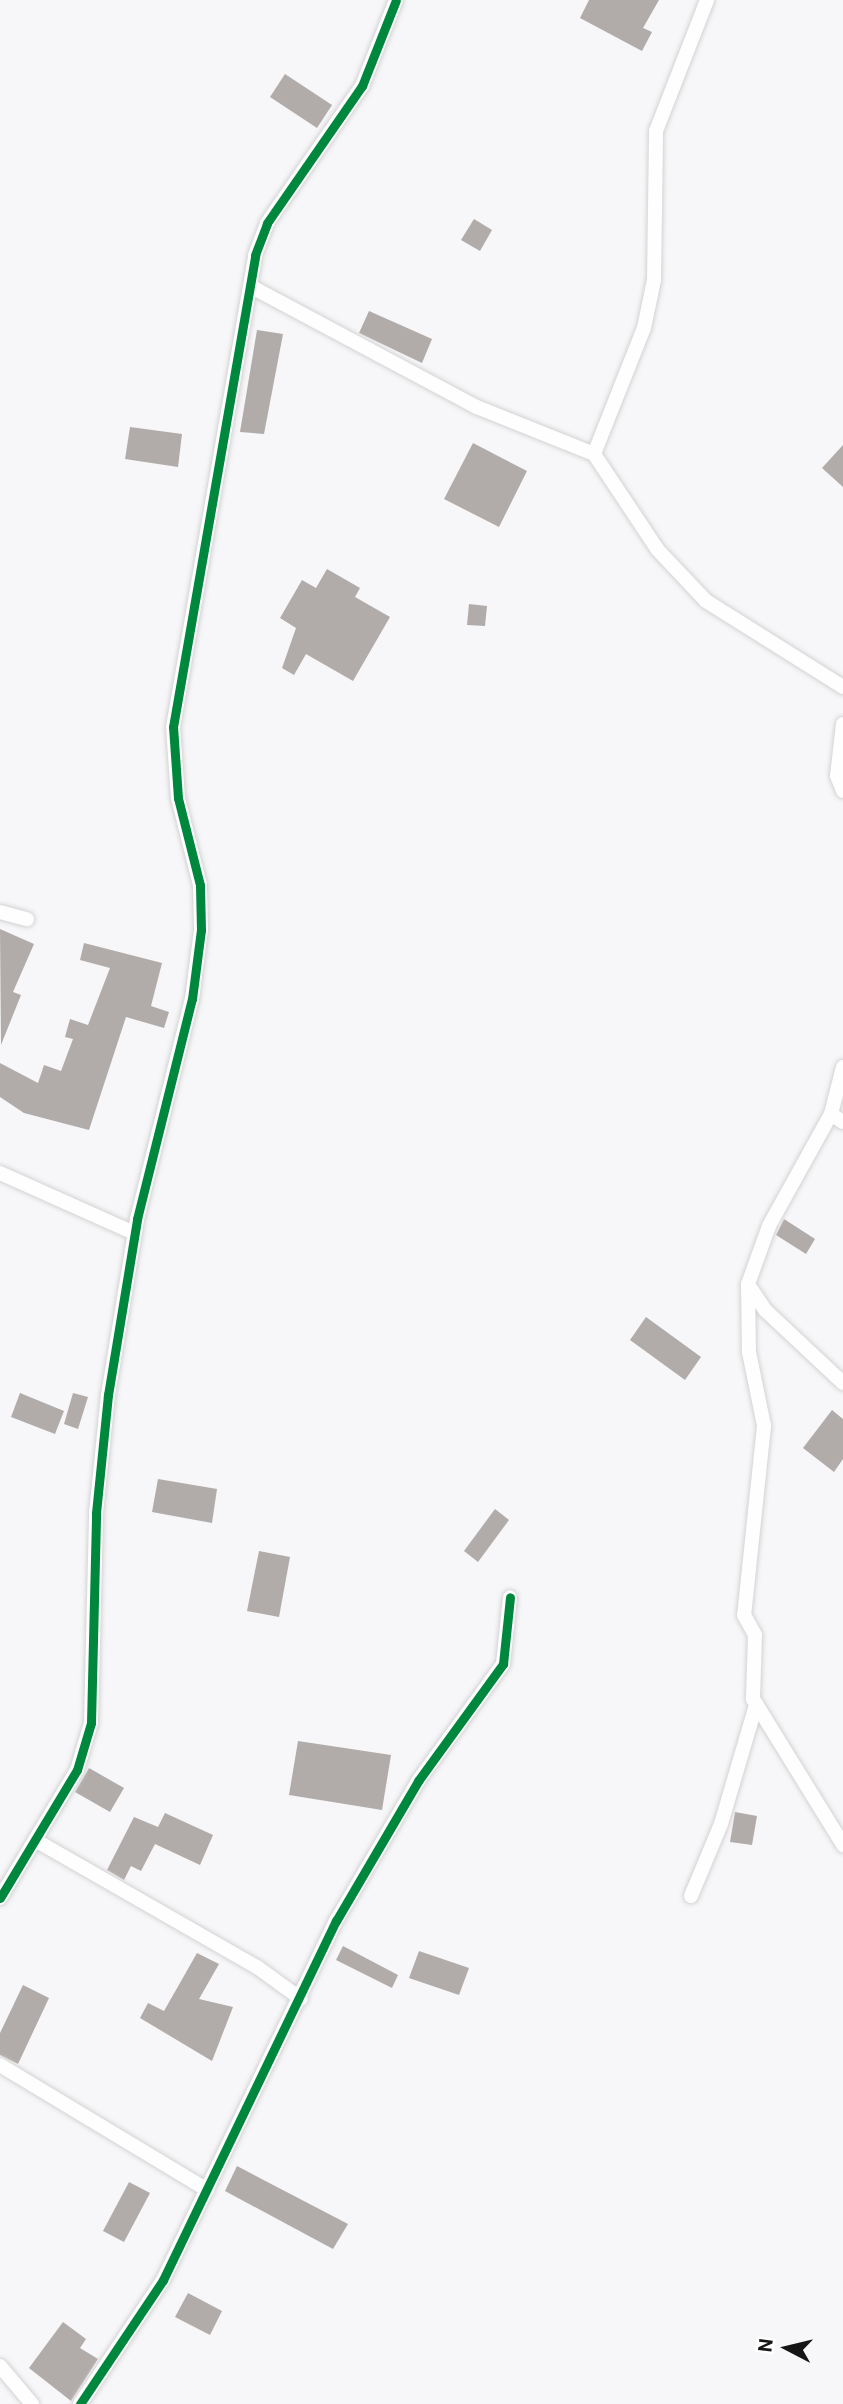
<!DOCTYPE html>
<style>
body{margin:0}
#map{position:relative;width:843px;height:2404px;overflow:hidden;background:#f7f6f8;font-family:Roboto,sans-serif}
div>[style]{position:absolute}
.building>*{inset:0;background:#b1aca9}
.roads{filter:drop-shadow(0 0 2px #d4d3d4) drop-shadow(0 0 2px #d4d3d4)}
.street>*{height:14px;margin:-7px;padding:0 7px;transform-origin:7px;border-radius:7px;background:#fefefe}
.cycleway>*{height:9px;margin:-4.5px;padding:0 4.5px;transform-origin:4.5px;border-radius:4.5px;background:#00873e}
span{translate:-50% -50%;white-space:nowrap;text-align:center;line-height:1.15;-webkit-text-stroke:7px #fff;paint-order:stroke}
.north{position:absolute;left:752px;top:2313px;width:70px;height:70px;-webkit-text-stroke:5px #fff;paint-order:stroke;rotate:277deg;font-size:19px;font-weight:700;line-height:28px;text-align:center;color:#161516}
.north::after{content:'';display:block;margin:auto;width:24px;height:32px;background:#161516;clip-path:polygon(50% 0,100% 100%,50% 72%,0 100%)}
</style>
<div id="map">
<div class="building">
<i style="clip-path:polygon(589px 0,659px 0,643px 28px,652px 32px,642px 51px,580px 18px)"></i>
<i style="clip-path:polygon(285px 74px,332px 105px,317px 128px,270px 97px)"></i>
<i style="clip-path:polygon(474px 219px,492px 230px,480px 251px,461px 240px)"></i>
<i style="clip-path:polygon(369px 311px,432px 339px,422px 363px,359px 333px)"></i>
<i style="clip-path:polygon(257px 330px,283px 334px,264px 434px,240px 432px)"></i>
<i style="clip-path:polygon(130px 427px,182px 434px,178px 467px,125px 459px)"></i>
<i style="clip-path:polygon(473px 443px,527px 471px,499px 527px,444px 499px)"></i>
<i style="clip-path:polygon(843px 445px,843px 487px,822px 468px)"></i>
<i style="clip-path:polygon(327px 569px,360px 588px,355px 597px,390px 617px,353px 681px,306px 654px,294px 675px,282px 668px,296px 628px,280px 618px,302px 580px,316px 588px)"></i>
<i style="clip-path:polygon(469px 604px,487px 606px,485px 626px,467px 625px)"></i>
<i style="clip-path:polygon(0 929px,34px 944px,13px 992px,21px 995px,1px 1045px)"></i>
<i style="clip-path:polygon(84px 943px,162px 963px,151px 1006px,169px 1012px,164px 1028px,126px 1017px,89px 1130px,24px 1113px,0 1097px,0 1063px,38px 1083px,44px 1065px,61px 1071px,73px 1039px,65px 1037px,70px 1019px,88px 1025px,110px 968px,80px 960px)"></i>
<i style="clip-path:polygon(784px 1219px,815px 1239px,806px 1254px,776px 1235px)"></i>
<i style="clip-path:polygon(646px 1317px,701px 1357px,685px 1380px,630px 1340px)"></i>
<i style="clip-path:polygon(20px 1393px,64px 1411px,55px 1434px,11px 1417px)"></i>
<i style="clip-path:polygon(73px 1393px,88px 1397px,78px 1429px,64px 1424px)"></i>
<i style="clip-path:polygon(832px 1410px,843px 1419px,843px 1459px,834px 1472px,803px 1448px)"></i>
<i style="clip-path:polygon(158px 1479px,217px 1489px,212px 1523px,152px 1512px)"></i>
<i style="clip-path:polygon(495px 1509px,509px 1520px,478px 1562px,464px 1551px)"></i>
<i style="clip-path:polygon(259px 1551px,290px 1557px,279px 1617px,247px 1611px)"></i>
<i style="clip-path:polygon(298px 1741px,391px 1755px,382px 1810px,289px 1795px)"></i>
<i style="clip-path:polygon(89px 1768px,124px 1788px,110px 1812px,75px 1792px)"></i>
<i style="clip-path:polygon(735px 1812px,757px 1816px,752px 1845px,730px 1842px)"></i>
<i style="clip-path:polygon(165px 1813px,213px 1835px,200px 1865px,155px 1844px,141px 1871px,131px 1866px,124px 1880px,107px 1870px,134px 1817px,158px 1827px)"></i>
<i style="clip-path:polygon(343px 1946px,398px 1975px,392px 1988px,336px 1960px)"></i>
<i style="clip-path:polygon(419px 1951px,469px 1968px,459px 1995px,409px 1978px)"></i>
<i style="clip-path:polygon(197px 1953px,219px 1964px,199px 1999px,233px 2007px,212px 2061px,140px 2018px,148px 2003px,164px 2011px)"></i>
<i style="clip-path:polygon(23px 1985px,49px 1998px,18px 2064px,0 2055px,0 2033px)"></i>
<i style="clip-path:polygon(237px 2166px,348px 2224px,333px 2249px,225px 2191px)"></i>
<i style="clip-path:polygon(129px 2182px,150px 2193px,124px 2242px,103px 2231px)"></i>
<i style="clip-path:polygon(188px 2293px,222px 2311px,210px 2335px,175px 2317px)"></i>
<i style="clip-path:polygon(63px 2322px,86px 2339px,80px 2348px,98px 2359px,71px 2401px,29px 2368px)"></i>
</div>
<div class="roads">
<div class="street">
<i style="left:250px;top:286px;width:257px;rotate:28.1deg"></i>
<i style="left:477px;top:407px;width:126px;rotate:21.9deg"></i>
<i style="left:594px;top:454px;width:114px;rotate:56.4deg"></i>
<i style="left:657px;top:549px;width:71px;rotate:46.7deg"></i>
<i style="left:706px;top:601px;width:162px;rotate:32.1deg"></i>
<i style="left:594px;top:454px;width:136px;rotate:-68.4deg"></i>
<i style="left:644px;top:328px;width:49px;rotate:-78.2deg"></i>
<i style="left:654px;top:280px;width:149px;rotate:-89.2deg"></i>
<i style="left:656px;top:131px;width:141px;rotate:-68.7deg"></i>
<i style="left:843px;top:724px;width:52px;rotate:96.6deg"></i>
<i style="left:837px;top:776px;width:16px;rotate:68deg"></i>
<i style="left:0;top:912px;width:28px;rotate:15deg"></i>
<i style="left:843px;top:1067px;width:49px;rotate:104.3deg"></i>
<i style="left:831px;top:1114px;width:128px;rotate:119deg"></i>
<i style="left:769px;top:1226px;width:62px;rotate:109.9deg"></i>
<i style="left:748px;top:1284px;width:68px;rotate:89.2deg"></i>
<i style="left:749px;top:1352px;width:76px;rotate:78.5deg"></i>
<i style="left:764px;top:1426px;width:190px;rotate:96deg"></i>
<i style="left:744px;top:1615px;width:23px;rotate:61deg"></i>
<i style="left:755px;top:1635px;width:64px;rotate:91.8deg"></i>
<i style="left:753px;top:1699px;width:172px;rotate:58.3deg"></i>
<i style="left:831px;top:1114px;width:14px;rotate:34deg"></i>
<i style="left:0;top:1173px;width:147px;rotate:24.1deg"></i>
<i style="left:751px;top:1289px;width:25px;rotate:56deg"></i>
<i style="left:765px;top:1310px;width:107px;rotate:43.1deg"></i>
<i style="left:35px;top:1840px;width:256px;rotate:29.8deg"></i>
<i style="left:257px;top:1967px;width:54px;rotate:36deg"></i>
<i style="left:691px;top:1896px;width:78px;rotate:-67.4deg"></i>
<i style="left:721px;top:1824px;width:124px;rotate:-73.6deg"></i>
<i style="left:0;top:1898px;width:149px;rotate:-59deg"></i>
<i style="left:77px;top:1770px;width:49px;rotate:-73.4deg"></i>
<i style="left:91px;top:1723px;width:210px;rotate:-88.6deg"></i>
<i style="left:96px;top:1513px;width:119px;rotate:-84.2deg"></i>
<i style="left:108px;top:1395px;width:178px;rotate:-80.6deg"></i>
<i style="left:137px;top:1219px;width:227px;rotate:-76deg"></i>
<i style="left:192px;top:999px;width:70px;rotate:-82.6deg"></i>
<i style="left:201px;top:930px;width:45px;rotate:-91.3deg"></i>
<i style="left:200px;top:885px;width:90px;rotate:-104.2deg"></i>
<i style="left:178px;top:798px;width:71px;rotate:-94deg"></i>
<i style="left:173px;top:727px;width:479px;rotate:-80.1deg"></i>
<i style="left:255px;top:255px;width:34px;rotate:-69deg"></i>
<i style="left:267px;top:223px;width:167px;rotate:-55.3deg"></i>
<i style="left:362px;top:86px;width:92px;rotate:-68.4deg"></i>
<i style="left:0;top:2065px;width:242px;rotate:31.1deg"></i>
<i style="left:0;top:2366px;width:50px;rotate:49.9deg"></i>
<i style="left:80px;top:2404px;width:149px;rotate:-56.2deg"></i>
<i style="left:163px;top:2280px;width:399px;rotate:-64.3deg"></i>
<i style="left:336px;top:1921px;width:162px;rotate:-59.6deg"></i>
<i style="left:418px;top:1781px;width:145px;rotate:-54deg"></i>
<i style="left:503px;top:1664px;width:67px;rotate:-84deg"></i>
</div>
</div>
<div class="cycleway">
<i style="left:0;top:1898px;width:149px;rotate:-59deg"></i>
<i style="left:77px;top:1770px;width:49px;rotate:-73.4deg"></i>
<i style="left:91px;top:1723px;width:210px;rotate:-88.6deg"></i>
<i style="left:96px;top:1513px;width:119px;rotate:-84.2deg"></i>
<i style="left:108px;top:1395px;width:178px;rotate:-80.6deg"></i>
<i style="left:137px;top:1219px;width:227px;rotate:-76deg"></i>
<i style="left:192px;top:999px;width:70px;rotate:-82.6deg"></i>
<i style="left:201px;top:930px;width:45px;rotate:-91.3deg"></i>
<i style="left:200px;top:885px;width:90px;rotate:-104.2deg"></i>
<i style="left:178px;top:798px;width:71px;rotate:-94deg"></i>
<i style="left:173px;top:727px;width:479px;rotate:-80.1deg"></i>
<i style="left:255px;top:255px;width:34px;rotate:-69deg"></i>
<i style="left:267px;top:223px;width:167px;rotate:-55.3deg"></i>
<i style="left:362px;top:86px;width:92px;rotate:-68.4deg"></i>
<i style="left:80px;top:2404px;width:149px;rotate:-56.2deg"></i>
<i style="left:163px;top:2280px;width:399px;rotate:-64.3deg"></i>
<i style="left:336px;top:1921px;width:162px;rotate:-59.6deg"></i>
<i style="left:418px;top:1781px;width:145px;rotate:-54deg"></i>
<i style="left:503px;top:1664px;width:67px;rotate:-84deg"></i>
</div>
<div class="north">N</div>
</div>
